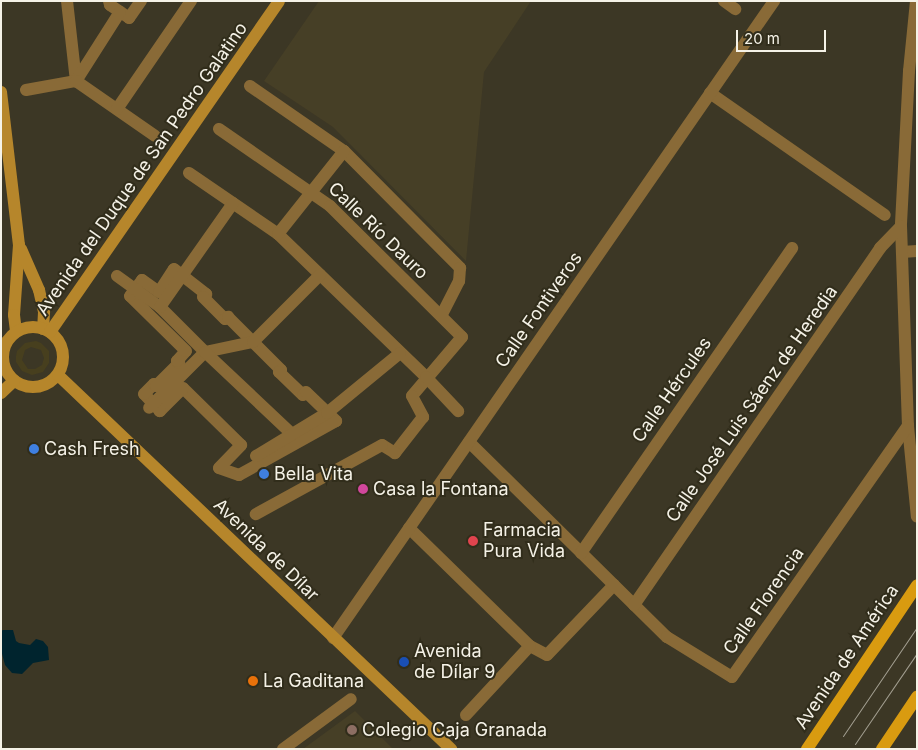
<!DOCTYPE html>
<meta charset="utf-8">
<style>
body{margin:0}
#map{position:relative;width:918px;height:750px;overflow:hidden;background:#3c3725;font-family:Inter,sans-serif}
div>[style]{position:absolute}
.built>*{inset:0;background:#463f26}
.sand>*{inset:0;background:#473f1e}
.water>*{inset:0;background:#00242e}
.pedestrian>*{height:12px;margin:-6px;padding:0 6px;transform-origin:6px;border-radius:6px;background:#896a37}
.minor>*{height:12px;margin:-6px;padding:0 6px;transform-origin:6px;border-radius:6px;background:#896a37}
.tertiary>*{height:12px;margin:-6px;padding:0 6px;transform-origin:6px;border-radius:6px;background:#896a37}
.secondary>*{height:12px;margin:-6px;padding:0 6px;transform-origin:6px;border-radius:6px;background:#b6862b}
.secondary>.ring{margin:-6px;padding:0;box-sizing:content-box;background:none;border:12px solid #b6862b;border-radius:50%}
.primary>*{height:12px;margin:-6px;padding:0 6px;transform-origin:6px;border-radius:6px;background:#d99b10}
.tram>*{height:1px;margin:-0.5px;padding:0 0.5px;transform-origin:0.5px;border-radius:0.5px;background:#a39f91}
.dots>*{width:14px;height:14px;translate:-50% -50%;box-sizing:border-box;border:2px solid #312d1b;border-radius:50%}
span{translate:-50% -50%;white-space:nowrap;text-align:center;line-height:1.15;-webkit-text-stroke:4px #312d1b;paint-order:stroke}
.street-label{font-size:18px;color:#f5f2e7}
.poi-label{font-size:18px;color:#f5f2e7}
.left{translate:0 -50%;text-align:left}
.frame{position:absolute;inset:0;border:2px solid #f5f2e7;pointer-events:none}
.scale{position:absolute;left:736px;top:30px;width:90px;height:22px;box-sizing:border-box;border:2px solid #f5f2e7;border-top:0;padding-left:6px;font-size:15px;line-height:18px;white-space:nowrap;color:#f5f2e7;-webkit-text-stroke:4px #312d1b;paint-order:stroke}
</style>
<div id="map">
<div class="built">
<i style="clip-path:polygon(319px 1px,531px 1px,484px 72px,466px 261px,333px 127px,264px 81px)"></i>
<i style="clip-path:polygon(355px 711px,393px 749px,303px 749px)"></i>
</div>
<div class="sand">
<i style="clip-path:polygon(evenodd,36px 341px,41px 343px,49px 351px,49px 363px,43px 372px,32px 375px,22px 371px,16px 362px,16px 356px,17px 351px,25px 343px,36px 341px,31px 347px,41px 350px,44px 358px,42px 365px,35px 369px,28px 369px,22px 360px,25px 350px,31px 347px)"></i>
</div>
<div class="water">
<i style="clip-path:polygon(3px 630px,13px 630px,16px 641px,19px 643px,30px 645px,36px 639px,43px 641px,48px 647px,49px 660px,33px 663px,22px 674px,12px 673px,5px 665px,1px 650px,1px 631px)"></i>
</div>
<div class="pedestrian">
<i style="left:67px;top:1px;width:81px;rotate:83.6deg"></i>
<i style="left:109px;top:1px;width:4px;rotate:76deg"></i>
<i style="left:110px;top:5px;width:23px;rotate:34deg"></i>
<i style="left:129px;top:18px;width:21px;rotate:-55deg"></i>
<i style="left:724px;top:1px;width:14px;rotate:36deg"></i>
<i style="left:76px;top:81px;width:82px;rotate:-57.5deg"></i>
<i style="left:250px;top:86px;width:114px;rotate:34.7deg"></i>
<i style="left:344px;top:151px;width:165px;rotate:45.2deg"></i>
<i style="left:460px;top:268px;width:13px;rotate:94deg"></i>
<i style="left:459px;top:281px;width:39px;rotate:117deg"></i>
<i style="left:26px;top:90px;width:51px;rotate:-10.2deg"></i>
<i style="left:76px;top:81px;width:96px;rotate:34.8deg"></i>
<i style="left:117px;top:109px;width:131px;rotate:-55.6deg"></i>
<i style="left:219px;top:129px;width:135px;rotate:34.7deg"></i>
<i style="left:330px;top:206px;width:186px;rotate:44.8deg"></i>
<i style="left:462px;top:337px;width:77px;rotate:130.3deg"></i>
<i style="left:412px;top:396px;width:24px;rotate:62deg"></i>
<i style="left:423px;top:417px;width:46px;rotate:127.9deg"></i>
<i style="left:395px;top:453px;width:15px;rotate:-148deg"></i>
<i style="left:382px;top:445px;width:144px;rotate:151.3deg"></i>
<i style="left:189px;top:173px;width:108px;rotate:34.4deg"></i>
<i style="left:278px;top:234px;width:206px;rotate:44deg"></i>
<i style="left:426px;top:377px;width:47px;rotate:46.7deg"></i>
<i style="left:278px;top:234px;width:106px;rotate:-51.5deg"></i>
<i style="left:902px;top:252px;width:15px;rotate:-4deg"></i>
<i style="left:174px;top:269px;width:41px;rotate:38deg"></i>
<i style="left:206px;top:294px;width:4px;rotate:135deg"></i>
<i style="left:203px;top:297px;width:31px;rotate:45deg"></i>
<i style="left:225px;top:319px;width:4px;rotate:-34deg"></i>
<i style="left:228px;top:317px;width:75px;rotate:45deg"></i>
<i style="left:281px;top:370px;width:3px;rotate:135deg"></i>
<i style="left:279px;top:372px;width:33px;rotate:44deg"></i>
<i style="left:303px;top:395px;width:4px;rotate:-45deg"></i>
<i style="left:306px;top:392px;width:42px;rotate:44deg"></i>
<i style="left:336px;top:421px;width:111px;rotate:150.9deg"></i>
<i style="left:239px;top:475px;width:21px;rotate:-161deg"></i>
<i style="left:219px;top:468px;width:32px;rotate:-46deg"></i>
<i style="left:241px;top:445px;width:81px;rotate:-135.5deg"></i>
<i style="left:183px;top:388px;width:33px;rotate:135deg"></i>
<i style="left:160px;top:411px;width:23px;rotate:-133deg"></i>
<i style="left:144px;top:394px;width:14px;rotate:-45deg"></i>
<i style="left:154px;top:384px;width:3px;rotate:45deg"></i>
<i style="left:156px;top:386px;width:33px;rotate:-45deg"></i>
<i style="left:179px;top:363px;width:3px;rotate:-135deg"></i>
<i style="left:177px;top:361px;width:13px;rotate:-48deg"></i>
<i style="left:186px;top:351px;width:78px;rotate:-135.5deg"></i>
<i style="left:130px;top:296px;width:20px;rotate:-53deg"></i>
<i style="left:142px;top:280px;width:21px;rotate:35deg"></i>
<i style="left:159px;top:292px;width:27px;rotate:-57deg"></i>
<i style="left:117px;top:276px;width:53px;rotate:35.8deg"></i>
<i style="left:160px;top:307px;width:64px;rotate:45deg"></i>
<i style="left:205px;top:352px;width:79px;rotate:135deg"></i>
<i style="left:160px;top:307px;width:127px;rotate:-54.9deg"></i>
<i style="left:205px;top:352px;width:49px;rotate:-11.8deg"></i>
<i style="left:253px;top:342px;width:95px;rotate:-45deg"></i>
<i style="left:205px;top:352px;width:120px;rotate:43.3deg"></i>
<i style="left:256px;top:456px;width:83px;rotate:-31.2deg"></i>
<i style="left:327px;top:413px;width:94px;rotate:-39.4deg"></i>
<i style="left:466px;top:715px;width:94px;rotate:-47.2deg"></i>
<i style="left:530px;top:646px;width:19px;rotate:28deg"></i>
<i style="left:547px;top:655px;width:97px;rotate:-46.3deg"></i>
<i style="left:283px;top:749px;width:84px;rotate:-36.3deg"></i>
</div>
<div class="minor">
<i style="left:916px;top:1px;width:70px;rotate:95.7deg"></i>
<i style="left:909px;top:71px;width:155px;rotate:93deg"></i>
<i style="left:901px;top:226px;width:200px;rotate:88deg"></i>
<i style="left:908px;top:426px;width:91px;rotate:84.4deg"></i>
<i style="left:710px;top:93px;width:213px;rotate:34.9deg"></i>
<i style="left:469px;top:442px;width:278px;rotate:44.6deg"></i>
<i style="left:667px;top:637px;width:76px;rotate:31.6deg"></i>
<i style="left:732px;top:677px;width:307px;rotate:-55deg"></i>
<i style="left:409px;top:528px;width:169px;rotate:44.3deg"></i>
<i style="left:581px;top:553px;width:371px;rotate:-55.3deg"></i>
<i style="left:634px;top:605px;width:434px;rotate:-55.4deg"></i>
<i style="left:880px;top:248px;width:30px;rotate:-46deg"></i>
</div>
<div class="tertiary">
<i style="left:1px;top:343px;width:6px;rotate:59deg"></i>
<i style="left:333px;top:638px;width:775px;rotate:-55.3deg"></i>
</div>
<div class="secondary">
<i style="left:1px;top:92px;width:154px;rotate:83.3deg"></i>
<i style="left:19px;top:245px;width:70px;rotate:94.1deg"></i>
<i style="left:14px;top:315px;width:17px;rotate:83deg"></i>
<i style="left:21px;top:249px;width:45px;rotate:66.3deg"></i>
<i style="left:39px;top:290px;width:23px;rotate:77deg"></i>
<i style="left:44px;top:312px;width:17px;rotate:93deg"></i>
<i class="ring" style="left:3px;top:327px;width:48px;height:48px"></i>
<i style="left:50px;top:332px;width:402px;rotate:-55.3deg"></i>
<i style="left:58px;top:375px;width:543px;rotate:43.58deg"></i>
<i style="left:1px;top:393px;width:18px;rotate:-43deg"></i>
</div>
<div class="primary">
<i style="left:807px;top:749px;width:197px;rotate:-56.1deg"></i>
<i style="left:882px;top:749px;width:63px;rotate:-56.1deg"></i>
</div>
<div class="tram">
<i style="left:843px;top:736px;width:132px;rotate:-55.8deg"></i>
<i style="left:855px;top:744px;width:110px;rotate:-55.7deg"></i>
</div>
<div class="dots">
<i style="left:34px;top:449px;background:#3f7fe0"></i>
<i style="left:264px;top:474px;background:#3f7fe0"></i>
<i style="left:363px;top:489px;background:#d1479c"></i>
<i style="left:473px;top:541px;background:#e0444e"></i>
<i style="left:404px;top:662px;background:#1a4fb4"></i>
<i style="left:253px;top:681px;background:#e8710a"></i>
<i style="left:352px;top:730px;background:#8d6e63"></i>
</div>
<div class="street-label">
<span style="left:142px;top:169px;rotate:-55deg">Avenida del Duque de San Pedro Galatino</span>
<span style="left:378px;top:231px;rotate:44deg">Calle Río Dauro</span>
<span style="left:539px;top:310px;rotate:-55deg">Calle Fontiveros</span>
<span style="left:672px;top:390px;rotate:-55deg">Calle Hércules</span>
<span style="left:752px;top:404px;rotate:-55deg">Calle José Luis Sáenz de Heredia</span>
<span style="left:266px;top:550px;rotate:44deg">Avenida de Dílar</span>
<span style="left:764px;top:601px;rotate:-55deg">Calle Florencia</span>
<span style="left:847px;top:657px;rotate:-56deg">Avenida de América</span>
</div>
<div class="poi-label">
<span class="left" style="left:44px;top:449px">Cash Fresh</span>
<span class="left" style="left:274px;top:474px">Bella Vita</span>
<span class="left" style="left:373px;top:489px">Casa la Fontana</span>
<span class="left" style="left:483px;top:541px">Farmacia<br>Pura Vida</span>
<span class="left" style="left:414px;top:662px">Avenida<br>de Dílar 9</span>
<span class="left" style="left:263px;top:681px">La Gaditana</span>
<span class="left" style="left:362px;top:730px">Colegio Caja Granada</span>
</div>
<div class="frame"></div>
<div class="scale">20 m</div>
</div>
